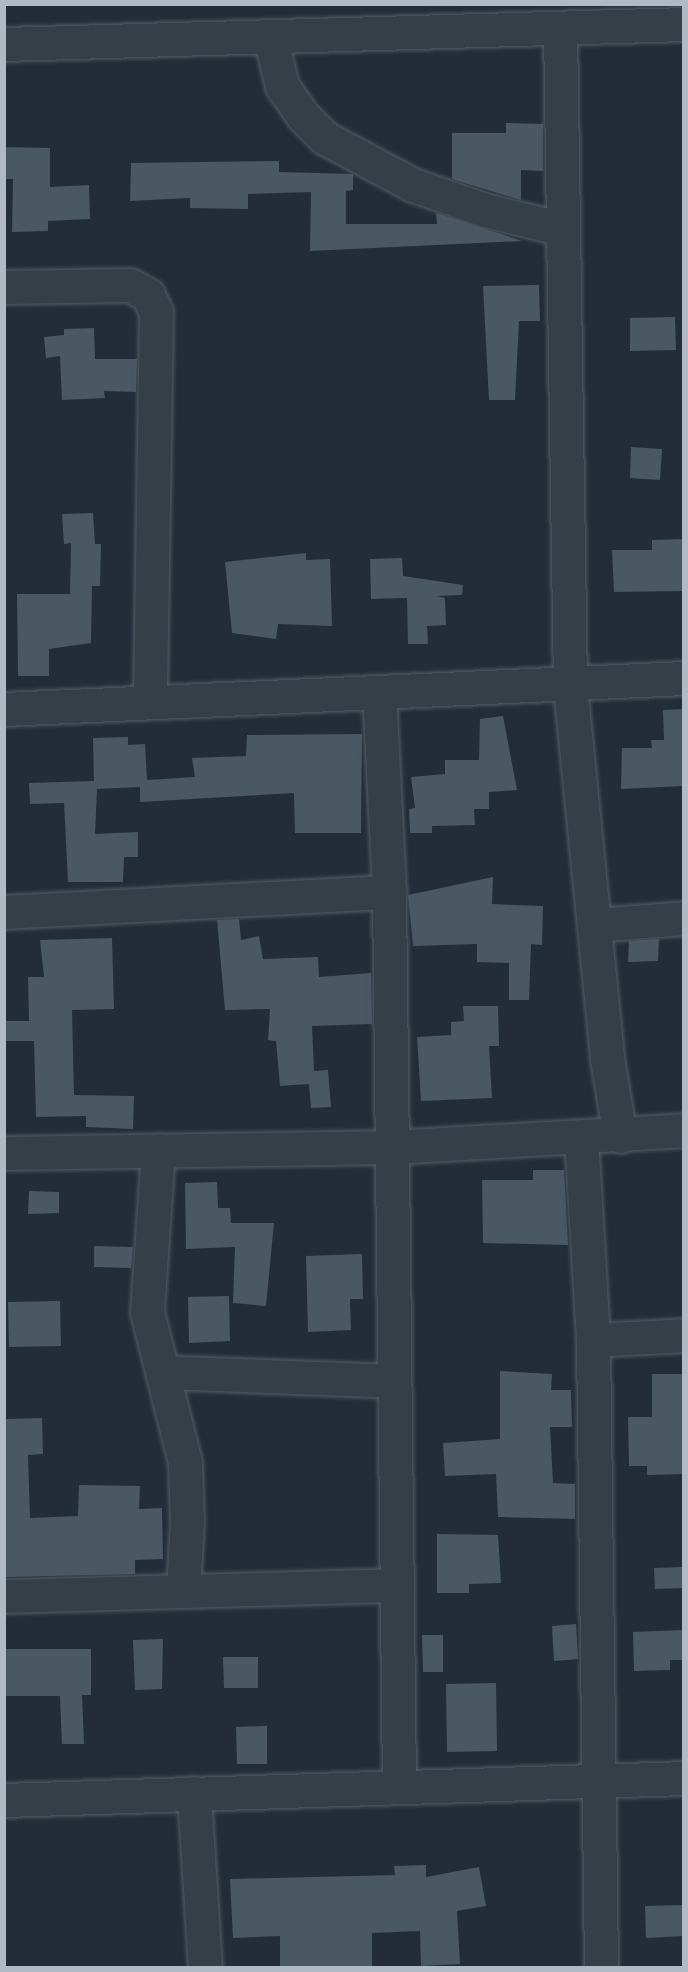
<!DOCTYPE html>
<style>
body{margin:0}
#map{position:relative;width:688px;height:1972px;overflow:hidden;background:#222d38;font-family:"DejaVu Sans",sans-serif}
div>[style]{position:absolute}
.building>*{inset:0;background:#4a5864}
.roads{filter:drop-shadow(0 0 2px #535d66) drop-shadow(0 0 2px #535d66)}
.minor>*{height:33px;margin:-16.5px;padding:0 16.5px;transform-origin:16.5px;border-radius:16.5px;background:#353f48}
span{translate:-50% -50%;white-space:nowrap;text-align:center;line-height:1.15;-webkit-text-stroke:4.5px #1b242d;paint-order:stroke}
.frame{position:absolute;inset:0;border:6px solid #b0bac5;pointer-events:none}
</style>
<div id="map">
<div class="building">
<i style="clip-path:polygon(506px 123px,543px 124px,543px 171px,521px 170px,521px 200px,452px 179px,452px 133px,506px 133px)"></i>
<i style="clip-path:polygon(4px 147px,50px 148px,50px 187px,89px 185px,90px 219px,48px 221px,48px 231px,12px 232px,13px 179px,4px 179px)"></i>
<i style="clip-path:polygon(279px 161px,279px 172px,353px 174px,353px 190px,346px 191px,346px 224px,437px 224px,436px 213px,522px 241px,310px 251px,311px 192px,248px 194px,248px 209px,190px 208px,190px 198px,130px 201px,131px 163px)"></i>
<i style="clip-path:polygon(539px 285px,540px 321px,519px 321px,515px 400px,489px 400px,483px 286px)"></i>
<i style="clip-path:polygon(675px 317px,676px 350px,630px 351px,630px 318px)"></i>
<i style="clip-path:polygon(94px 328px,95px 359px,137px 359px,136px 392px,104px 391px,105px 398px,62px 400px,60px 356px,46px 358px,44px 337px,64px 335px,64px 329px)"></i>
<i style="clip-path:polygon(631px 447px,662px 449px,660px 480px,630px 478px)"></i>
<i style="clip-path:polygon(93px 513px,95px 544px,101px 544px,100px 586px,92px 586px,91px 643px,49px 649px,49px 676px,18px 676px,17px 594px,70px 594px,71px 543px,64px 544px,62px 514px)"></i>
<i style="clip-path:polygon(684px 539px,684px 591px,614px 592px,612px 550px,652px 550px,652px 540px)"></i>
<i style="clip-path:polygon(306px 553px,306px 560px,330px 559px,332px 626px,278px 624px,276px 639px,232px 633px,225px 562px)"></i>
<i style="clip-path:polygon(402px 558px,403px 576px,463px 585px,462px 595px,437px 596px,445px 598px,446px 625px,427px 626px,428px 644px,408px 644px,407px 598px,371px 599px,370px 559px)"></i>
<i style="clip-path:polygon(684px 709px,684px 786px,621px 789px,622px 748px,652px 748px,651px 740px,664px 740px,663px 710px)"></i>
<i style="clip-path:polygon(503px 716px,517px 790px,489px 792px,489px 809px,474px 809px,475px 825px,432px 826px,432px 833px,410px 833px,409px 809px,415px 808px,411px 777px,445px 774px,445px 760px,479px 760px,480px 719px)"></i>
<i style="clip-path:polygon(362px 734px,361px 833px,295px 833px,294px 793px,140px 802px,140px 787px,97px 789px,95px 834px,138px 832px,138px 857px,124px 857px,123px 882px,68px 882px,64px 803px,30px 804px,29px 783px,94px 781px,93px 738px,128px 737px,128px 745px,145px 744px,147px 780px,195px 777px,192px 758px,246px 756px,247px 735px)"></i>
<i style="clip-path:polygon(493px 877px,492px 904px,543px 906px,542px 945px,531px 944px,529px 1000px,509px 1000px,509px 963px,477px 962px,477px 944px,413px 946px,408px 895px)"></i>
<i style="clip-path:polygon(239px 919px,241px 940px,259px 936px,263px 959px,318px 957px,319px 977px,371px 973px,372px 1024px,312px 1026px,314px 1071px,328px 1070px,331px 1107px,311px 1108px,309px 1084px,280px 1086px,276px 1041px,268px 1040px,270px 1009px,225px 1010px,217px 920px)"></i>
<i style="clip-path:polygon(112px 938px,114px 1009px,72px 1010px,74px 1095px,134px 1096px,133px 1129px,86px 1127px,86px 1116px,36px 1117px,34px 1041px,4px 1041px,4px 1021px,29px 1021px,28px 977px,44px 977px,40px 940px)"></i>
<i style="clip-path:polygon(659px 939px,658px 961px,628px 962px,629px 941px)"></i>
<i style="clip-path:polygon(463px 1006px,498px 1006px,499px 1046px,489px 1046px,492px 1098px,421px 1101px,417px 1037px,451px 1035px,451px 1022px,464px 1021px)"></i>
<i style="clip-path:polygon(533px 1170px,564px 1170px,568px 1245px,483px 1243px,482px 1180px,533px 1180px)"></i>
<i style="clip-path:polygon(217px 1182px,218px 1208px,230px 1208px,231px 1223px,274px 1223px,266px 1306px,233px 1303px,235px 1247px,186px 1249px,185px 1183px)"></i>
<i style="clip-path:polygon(29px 1191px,59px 1192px,59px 1213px,28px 1214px)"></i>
<i style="clip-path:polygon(94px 1246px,133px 1247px,131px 1268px,94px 1267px)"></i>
<i style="clip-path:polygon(362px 1254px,363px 1299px,350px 1299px,351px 1330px,308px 1332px,306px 1256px)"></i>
<i style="clip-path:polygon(229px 1296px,230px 1341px,189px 1343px,188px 1297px)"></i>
<i style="clip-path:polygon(60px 1301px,61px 1346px,9px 1347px,8px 1302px)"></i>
<i style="clip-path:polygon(500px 1371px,552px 1374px,551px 1390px,571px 1390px,572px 1427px,550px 1427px,553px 1483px,575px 1484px,575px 1519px,498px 1517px,496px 1474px,445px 1476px,443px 1443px,500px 1439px)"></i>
<i style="clip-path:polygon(652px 1374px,684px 1374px,684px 1474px,647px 1475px,647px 1466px,629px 1466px,628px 1417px,652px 1417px)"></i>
<i style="clip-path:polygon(42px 1418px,43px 1454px,28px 1455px,30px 1518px,78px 1516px,79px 1485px,140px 1486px,139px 1509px,162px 1508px,163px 1559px,135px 1560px,135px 1574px,4px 1577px,4px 1419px)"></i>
<i style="clip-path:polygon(437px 1534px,498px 1535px,501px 1583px,469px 1584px,469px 1593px,437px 1593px)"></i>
<i style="clip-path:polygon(684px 1567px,684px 1588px,655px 1589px,654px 1568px)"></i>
<i style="clip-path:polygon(576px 1624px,578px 1659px,554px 1661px,552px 1626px)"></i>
<i style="clip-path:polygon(684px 1630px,684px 1660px,670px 1660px,670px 1670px,634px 1671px,633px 1632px)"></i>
<i style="clip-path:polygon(422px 1635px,443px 1635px,443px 1672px,423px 1672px)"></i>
<i style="clip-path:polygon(163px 1639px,162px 1689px,135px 1690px,133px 1640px)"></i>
<i style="clip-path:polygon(5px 1649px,91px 1649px,91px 1695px,82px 1695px,84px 1744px,62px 1744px,60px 1696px,6px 1696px)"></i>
<i style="clip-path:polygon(223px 1657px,258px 1657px,258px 1688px,224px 1688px)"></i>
<i style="clip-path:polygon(496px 1683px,497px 1751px,447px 1752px,446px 1684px)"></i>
<i style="clip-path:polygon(267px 1726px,267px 1764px,237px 1764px,236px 1727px)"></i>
<i style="clip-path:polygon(426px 1865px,426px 1877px,479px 1867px,486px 1906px,457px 1911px,460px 1964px,421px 1966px,420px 1931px,372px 1933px,372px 1968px,280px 1968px,280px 1936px,233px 1938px,230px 1879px,395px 1875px,394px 1866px)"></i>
<i style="clip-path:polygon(684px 1905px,684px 1936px,646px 1938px,645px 1906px)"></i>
</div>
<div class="roads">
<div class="minor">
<i style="left:560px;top:28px;width:658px;rotate:89.13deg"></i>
<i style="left:570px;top:686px;width:375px;rotate:84.3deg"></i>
<i style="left:607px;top:1059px;width:78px;rotate:80.4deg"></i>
<i style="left:270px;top:36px;width:51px;rotate:76.5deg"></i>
<i style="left:282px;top:86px;width:37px;rotate:55deg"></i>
<i style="left:303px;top:116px;width:31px;rotate:45deg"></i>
<i style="left:325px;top:138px;width:100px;rotate:28.1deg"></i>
<i style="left:413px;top:185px;width:76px;rotate:19.1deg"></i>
<i style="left:485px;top:210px;width:80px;rotate:13.7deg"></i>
<i style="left:4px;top:44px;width:680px;rotate:-1.68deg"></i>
<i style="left:4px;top:287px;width:126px;rotate:-0.9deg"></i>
<i style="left:130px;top:285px;width:21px;rotate:29deg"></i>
<i style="left:148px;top:295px;width:19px;rotate:65deg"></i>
<i style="left:156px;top:312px;width:390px;rotate:90.9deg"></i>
<i style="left:379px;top:692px;width:200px;rotate:87.1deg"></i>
<i style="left:389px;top:892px;width:893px;rotate:89.36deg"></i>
<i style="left:4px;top:709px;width:681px;rotate:-2.61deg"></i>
<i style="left:4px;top:912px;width:386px;rotate:-3deg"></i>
<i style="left:594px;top:925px;width:90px;rotate:-4.4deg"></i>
<i style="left:581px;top:1137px;width:203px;rotate:86.6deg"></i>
<i style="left:593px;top:1340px;width:628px;rotate:89.27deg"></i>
<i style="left:158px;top:1150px;width:162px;rotate:93.9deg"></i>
<i style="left:147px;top:1312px;width:155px;rotate:75.8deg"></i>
<i style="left:185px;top:1462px;width:59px;rotate:88.1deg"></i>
<i style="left:187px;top:1521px;width:69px;rotate:93.3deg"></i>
<i style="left:4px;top:1153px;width:388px;rotate:-0.9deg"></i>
<i style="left:392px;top:1147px;width:292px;rotate:-3.3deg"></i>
<i style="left:593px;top:1340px;width:91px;rotate:-3.1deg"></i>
<i style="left:162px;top:1372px;width:231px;rotate:2.2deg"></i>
<i style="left:4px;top:1596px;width:391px;rotate:-1.6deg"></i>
<i style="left:194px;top:1793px;width:175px;rotate:86.4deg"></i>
<i style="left:4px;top:1800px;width:680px;rotate:-1.85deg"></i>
</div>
</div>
<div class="frame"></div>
</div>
